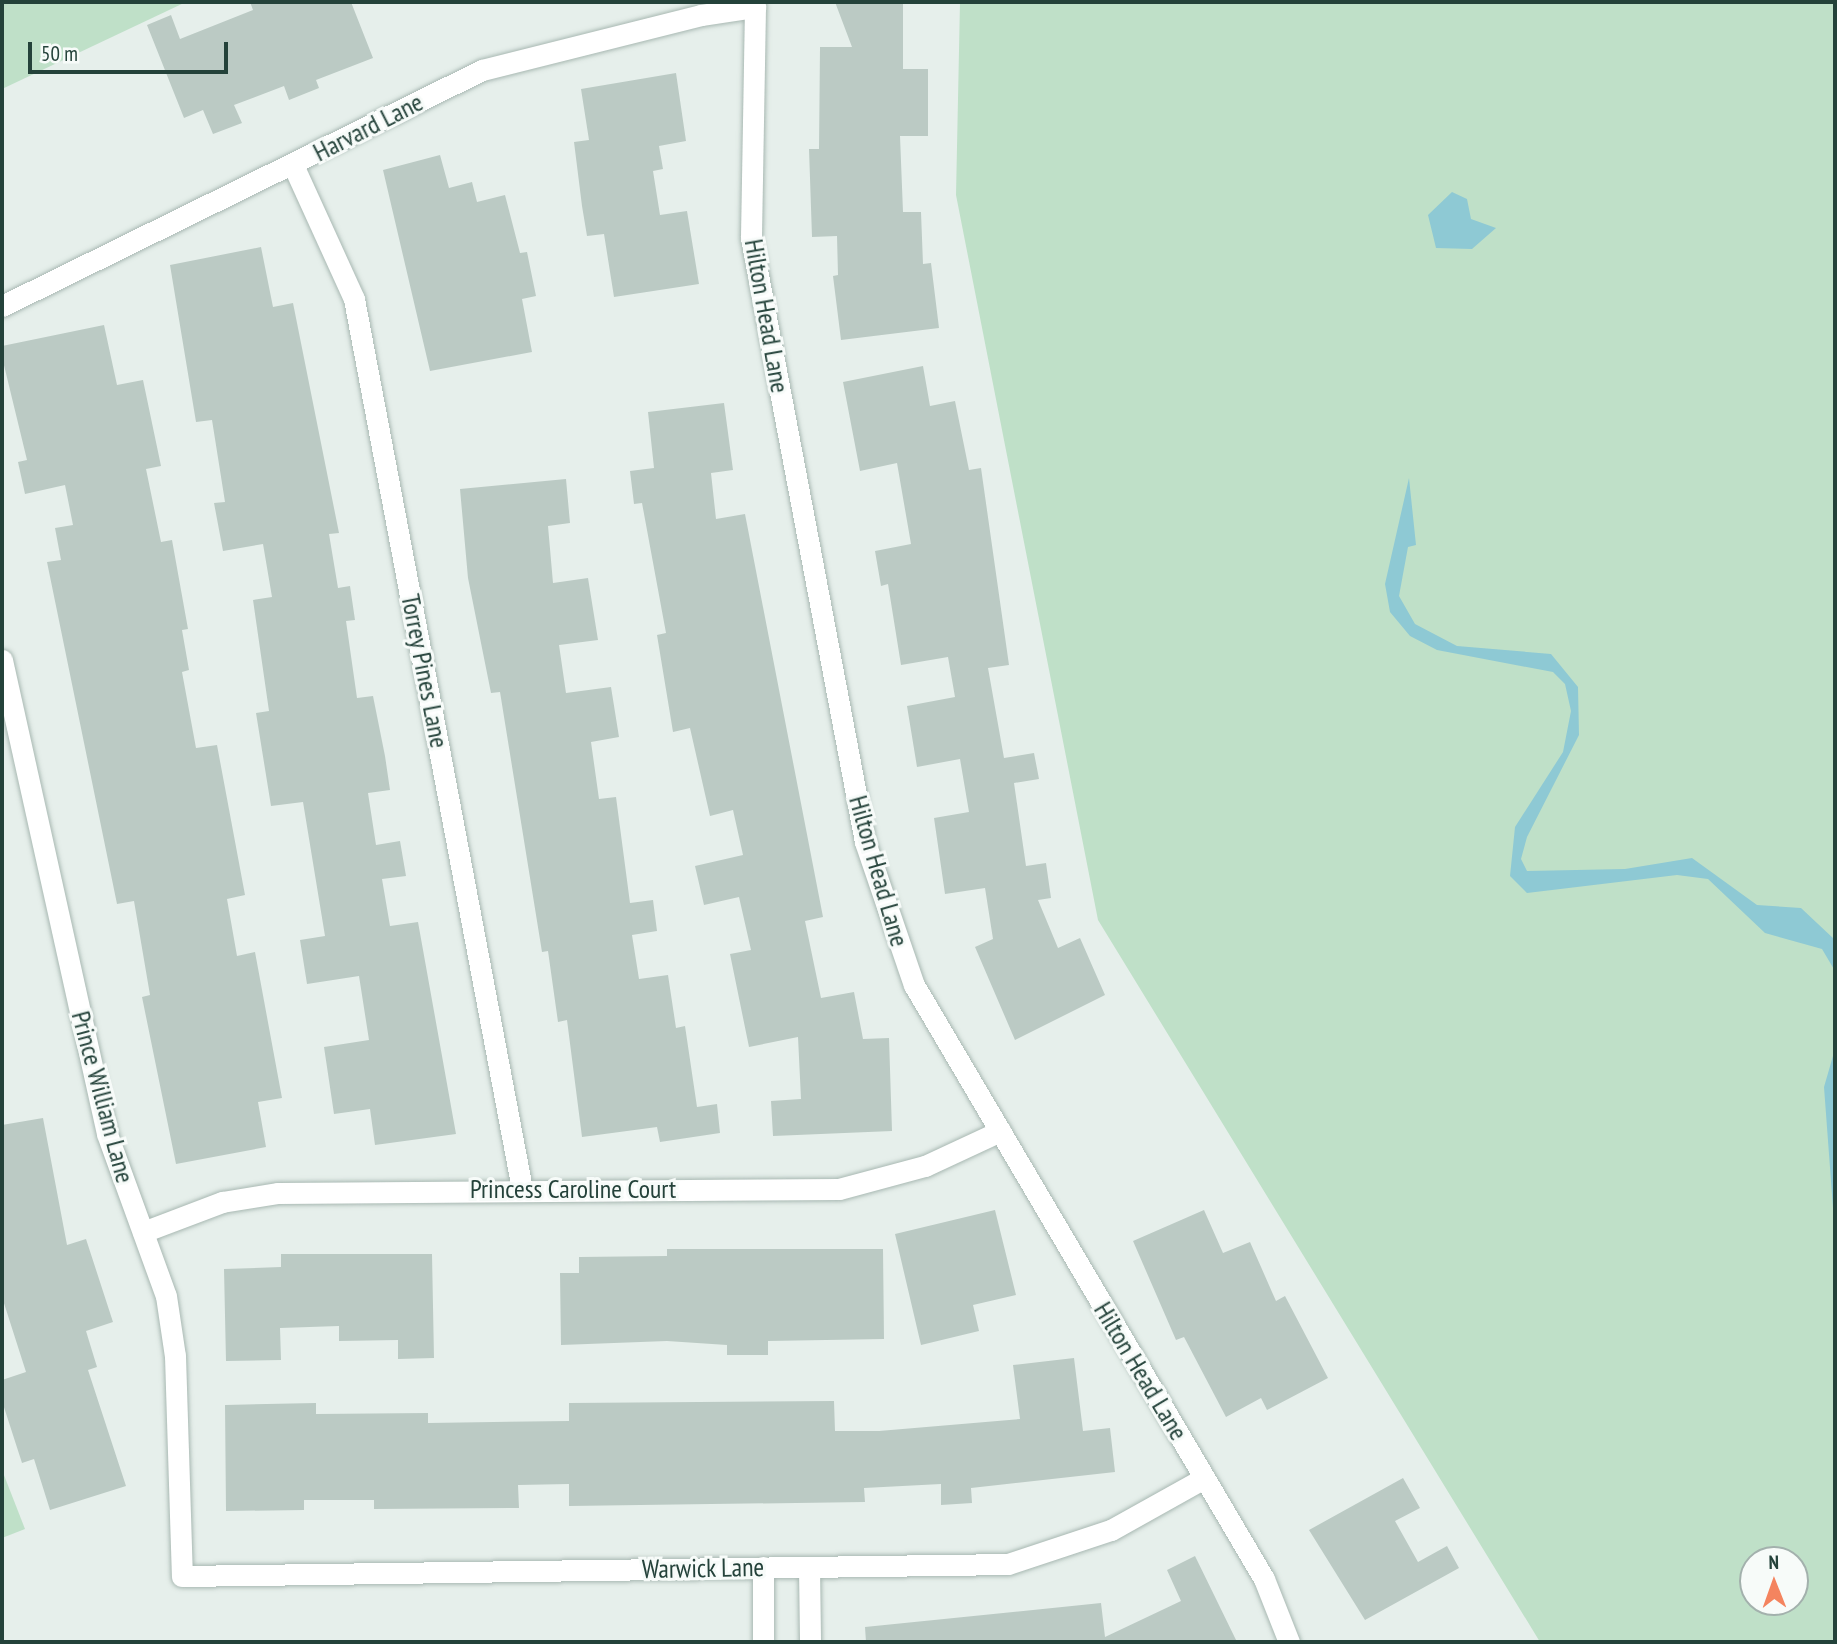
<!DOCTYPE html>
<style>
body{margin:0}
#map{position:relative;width:1837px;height:1644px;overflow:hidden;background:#e6efeb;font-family:"PT Sans Narrow",sans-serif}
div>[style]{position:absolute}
.green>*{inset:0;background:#bfe0c8}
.water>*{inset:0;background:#8ec9d4}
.building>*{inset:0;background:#bbcac4}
.roads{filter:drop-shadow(0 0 2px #a8b8b2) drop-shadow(0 0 2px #a8b8b2)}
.minor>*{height:21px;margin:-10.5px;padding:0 10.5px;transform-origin:10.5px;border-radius:10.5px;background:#fff}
span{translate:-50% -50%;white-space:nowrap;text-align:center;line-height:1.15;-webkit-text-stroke:6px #f7fbf9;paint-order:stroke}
.street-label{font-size:26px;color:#24423a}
.frame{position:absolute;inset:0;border:4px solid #24423a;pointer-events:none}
.north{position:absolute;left:1739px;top:1546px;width:70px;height:70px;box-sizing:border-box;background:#f7fbf9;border:2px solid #a3b1ad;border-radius:50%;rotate:359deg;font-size:19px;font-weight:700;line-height:28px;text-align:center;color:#24423a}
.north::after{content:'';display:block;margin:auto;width:24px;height:32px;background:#f4845f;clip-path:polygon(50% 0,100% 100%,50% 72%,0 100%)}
.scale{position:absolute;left:28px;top:42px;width:200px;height:32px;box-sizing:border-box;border:4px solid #24423a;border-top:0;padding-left:9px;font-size:21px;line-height:24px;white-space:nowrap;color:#24423a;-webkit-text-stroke:5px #f7fbf9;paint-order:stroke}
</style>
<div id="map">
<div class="green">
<i style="clip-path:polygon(2px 2px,186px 2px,2px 89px)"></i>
<i style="clip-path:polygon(evenodd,960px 2px,1835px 2px,1835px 1642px,1540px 1642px,1098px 920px,956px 195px,960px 2px,1753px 1560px,1795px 1560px,1795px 1602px,1753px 1602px,1753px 1560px)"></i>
<i style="clip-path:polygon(2px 1470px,25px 1529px,2px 1538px)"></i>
</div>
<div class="water">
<i style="clip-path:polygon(1452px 192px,1467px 199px,1471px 219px,1496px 228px,1472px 249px,1436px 248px,1428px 215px)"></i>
<i style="clip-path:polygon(1409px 478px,1416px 545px,1408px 547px,1399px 596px,1415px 624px,1457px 646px,1551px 654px,1578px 687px,1579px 735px,1527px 837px,1521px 859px,1527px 871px,1625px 869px,1692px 858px,1757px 905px,1801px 908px,1834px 939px,1835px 971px,1822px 949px,1765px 933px,1708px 879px,1677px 875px,1527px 893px,1510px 876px,1515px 827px,1563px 752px,1571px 711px,1565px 684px,1553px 672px,1437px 650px,1410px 636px,1390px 612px,1385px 584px)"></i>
<i style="clip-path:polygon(1835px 1049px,1833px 1088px,1835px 1235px,1824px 1087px)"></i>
</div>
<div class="building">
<i style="clip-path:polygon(250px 2px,351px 2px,373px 58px,316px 80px,319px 88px,289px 100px,284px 86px,234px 105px,242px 123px,213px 134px,203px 110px,184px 118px,147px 25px,171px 15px,180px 39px,253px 10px)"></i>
<i style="clip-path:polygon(835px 2px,903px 2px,903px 69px,928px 69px,928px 136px,900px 136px,903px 212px,921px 212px,923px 264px,931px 263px,939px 328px,841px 340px,833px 276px,838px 275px,837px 236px,812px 237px,809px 149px,819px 149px,820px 47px,852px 47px)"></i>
<i style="clip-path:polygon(676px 73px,686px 141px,659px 146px,663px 169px,653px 171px,660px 215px,687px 211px,699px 284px,614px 297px,604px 234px,587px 236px,582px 206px,574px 142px,589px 140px,581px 89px)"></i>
<i style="clip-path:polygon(440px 155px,449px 188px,472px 182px,477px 202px,505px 195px,520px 253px,527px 252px,536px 296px,522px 299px,532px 352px,430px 371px,383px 170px)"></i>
<i style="clip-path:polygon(261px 247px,273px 307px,293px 303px,339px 533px,329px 534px,338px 588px,350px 586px,355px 620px,346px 621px,357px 698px,373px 696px,385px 756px,390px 790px,368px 793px,376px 845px,400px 841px,406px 876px,382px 879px,390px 926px,418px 922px,456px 1134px,375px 1145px,370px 1109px,334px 1114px,324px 1047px,369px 1040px,359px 976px,307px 984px,300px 940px,325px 936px,303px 802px,271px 806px,256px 713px,269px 711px,253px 600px,272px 597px,263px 544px,223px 551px,214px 503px,225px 502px,212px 420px,196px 422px,170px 265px)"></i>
<i style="clip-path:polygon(104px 325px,117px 385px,143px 380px,161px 466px,146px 469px,161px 542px,172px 540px,188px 629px,182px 630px,189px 670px,182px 672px,196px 748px,217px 745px,245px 895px,227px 899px,237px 956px,255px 952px,282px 1098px,258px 1102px,266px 1147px,176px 1164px,142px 997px,150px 995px,134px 901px,117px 904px,47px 562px,61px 560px,55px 528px,73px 525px,65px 485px,25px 494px,18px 462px,27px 460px,2px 357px,2px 346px)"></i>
<i style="clip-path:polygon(923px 366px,930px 406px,955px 401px,969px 470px,981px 468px,1009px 665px,988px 668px,1004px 758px,1034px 753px,1039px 779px,1014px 783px,1026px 866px,1046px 863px,1051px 898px,1038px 900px,1058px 948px,1080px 938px,1105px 995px,1015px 1040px,975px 947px,993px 939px,985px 888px,945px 894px,934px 818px,969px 812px,960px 759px,917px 767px,907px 706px,955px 697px,948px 657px,901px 665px,888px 584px,881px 586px,875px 551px,911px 544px,897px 463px,860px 471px,843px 382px)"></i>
<i style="clip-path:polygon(724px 403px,733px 470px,711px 473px,716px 519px,745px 514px,823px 917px,805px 921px,821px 998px,854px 992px,863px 1039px,889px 1038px,892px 1131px,773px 1136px,771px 1101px,801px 1099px,798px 1037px,749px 1047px,730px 954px,751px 950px,739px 897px,704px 905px,695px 866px,743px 855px,733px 810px,710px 816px,690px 728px,673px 732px,657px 635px,666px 633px,642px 503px,634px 504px,630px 471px,654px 468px,648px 412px)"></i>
<i style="clip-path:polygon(566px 479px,570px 523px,548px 526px,553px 583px,588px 578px,598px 640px,559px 645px,566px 693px,611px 687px,619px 737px,591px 742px,599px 799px,616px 797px,630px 903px,653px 900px,657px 931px,632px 935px,639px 979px,668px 975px,676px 1028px,685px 1026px,697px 1107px,717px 1104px,720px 1133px,660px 1142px,657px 1127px,582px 1137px,567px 1020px,558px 1022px,548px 951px,542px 952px,500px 692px,491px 693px,468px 578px,460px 489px)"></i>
<i style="clip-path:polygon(43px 1118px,67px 1245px,86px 1239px,113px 1322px,86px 1331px,97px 1367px,88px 1370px,126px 1486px,50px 1510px,34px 1459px,22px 1463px,2px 1401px,2px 1380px,26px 1372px,2px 1297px,2px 1125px)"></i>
<i style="clip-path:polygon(995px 1210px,1016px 1295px,973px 1305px,979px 1331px,921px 1345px,895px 1234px)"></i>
<i style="clip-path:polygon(1204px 1210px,1223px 1253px,1250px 1242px,1276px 1301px,1285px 1296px,1328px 1378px,1267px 1410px,1261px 1398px,1226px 1417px,1184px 1337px,1176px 1340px,1133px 1241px)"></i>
<i style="clip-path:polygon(667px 1249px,883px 1249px,884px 1339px,768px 1341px,768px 1355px,727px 1355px,727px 1345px,667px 1341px,561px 1345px,560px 1273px,579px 1273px,579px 1257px,667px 1256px)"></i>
<i style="clip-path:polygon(281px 1254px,432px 1254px,434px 1358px,398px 1359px,398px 1340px,339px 1341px,339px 1326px,280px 1328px,281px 1360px,226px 1361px,224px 1269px,281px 1267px)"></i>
<i style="clip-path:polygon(1074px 1358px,1083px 1431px,1110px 1428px,1115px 1472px,971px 1488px,972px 1503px,941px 1505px,941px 1484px,864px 1488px,865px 1502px,569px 1506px,569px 1484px,518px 1485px,519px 1508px,374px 1509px,374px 1500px,304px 1500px,304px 1510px,226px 1511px,225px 1405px,316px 1403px,316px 1414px,428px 1413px,428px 1423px,569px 1421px,569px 1403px,834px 1401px,835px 1431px,879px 1431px,1020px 1419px,1013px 1365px)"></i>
<i style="clip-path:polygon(1403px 1478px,1420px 1508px,1395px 1521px,1418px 1562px,1447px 1546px,1459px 1568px,1365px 1620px,1309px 1530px)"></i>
<i style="clip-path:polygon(1195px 1556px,1237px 1642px,866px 1642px,865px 1627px,1101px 1603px,1105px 1637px,1181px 1601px,1167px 1570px)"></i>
</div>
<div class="roads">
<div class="minor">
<i style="left:293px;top:165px;width:147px;rotate:65.5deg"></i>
<i style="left:354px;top:299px;width:906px;rotate:79.31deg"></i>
<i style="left:2px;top:306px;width:535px;rotate:-26.18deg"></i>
<i style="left:482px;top:70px;width:226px;rotate:-14.1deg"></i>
<i style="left:701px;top:15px;width:55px;rotate:-8.4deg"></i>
<i style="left:755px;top:7px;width:231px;rotate:91deg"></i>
<i style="left:751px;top:238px;width:615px;rotate:79.31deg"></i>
<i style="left:865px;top:842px;width:151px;rotate:71.1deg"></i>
<i style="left:914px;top:985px;width:689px;rotate:59.49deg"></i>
<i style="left:1264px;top:1579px;width:68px;rotate:68.4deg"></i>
<i style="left:2px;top:660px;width:485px;rotate:77.5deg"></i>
<i style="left:107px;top:1134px;width:172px;rotate:70deg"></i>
<i style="left:166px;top:1296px;width:61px;rotate:81.5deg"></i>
<i style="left:175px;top:1356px;width:220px;rotate:88.2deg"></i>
<i style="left:182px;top:1576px;width:826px;rotate:-0.83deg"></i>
<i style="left:1008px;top:1564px;width:108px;rotate:-18.3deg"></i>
<i style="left:1111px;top:1530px;width:107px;rotate:-29.2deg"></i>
<i style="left:143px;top:1232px;width:85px;rotate:-20.8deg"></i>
<i style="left:222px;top:1202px;width:57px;rotate:-9.1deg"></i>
<i style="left:278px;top:1193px;width:561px;rotate:-0.41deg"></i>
<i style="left:839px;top:1189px;width:89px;rotate:-15deg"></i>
<i style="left:925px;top:1166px;width:83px;rotate:-25deg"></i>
<i style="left:809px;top:1567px;width:75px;rotate:89.2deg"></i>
<i style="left:763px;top:1642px;width:75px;rotate:-90deg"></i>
</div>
</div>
<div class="street-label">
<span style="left:368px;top:127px;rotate:-27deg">Harvard Lane</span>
<span style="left:767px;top:316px;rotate:80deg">Hilton Head Lane</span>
<span style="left:425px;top:671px;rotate:79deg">Torrey Pines Lane</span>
<span style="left:879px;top:871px;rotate:74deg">Hilton Head Lane</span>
<span style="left:103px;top:1097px;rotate:75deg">Prince William Lane</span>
<span style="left:573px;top:1189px">Princess Caroline Court</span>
<span style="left:1141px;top:1371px;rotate:59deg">Hilton Head Lane</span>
<span style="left:703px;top:1568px;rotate:-1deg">Warwick Lane</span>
</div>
<div class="frame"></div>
<div class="north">N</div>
<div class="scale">50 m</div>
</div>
